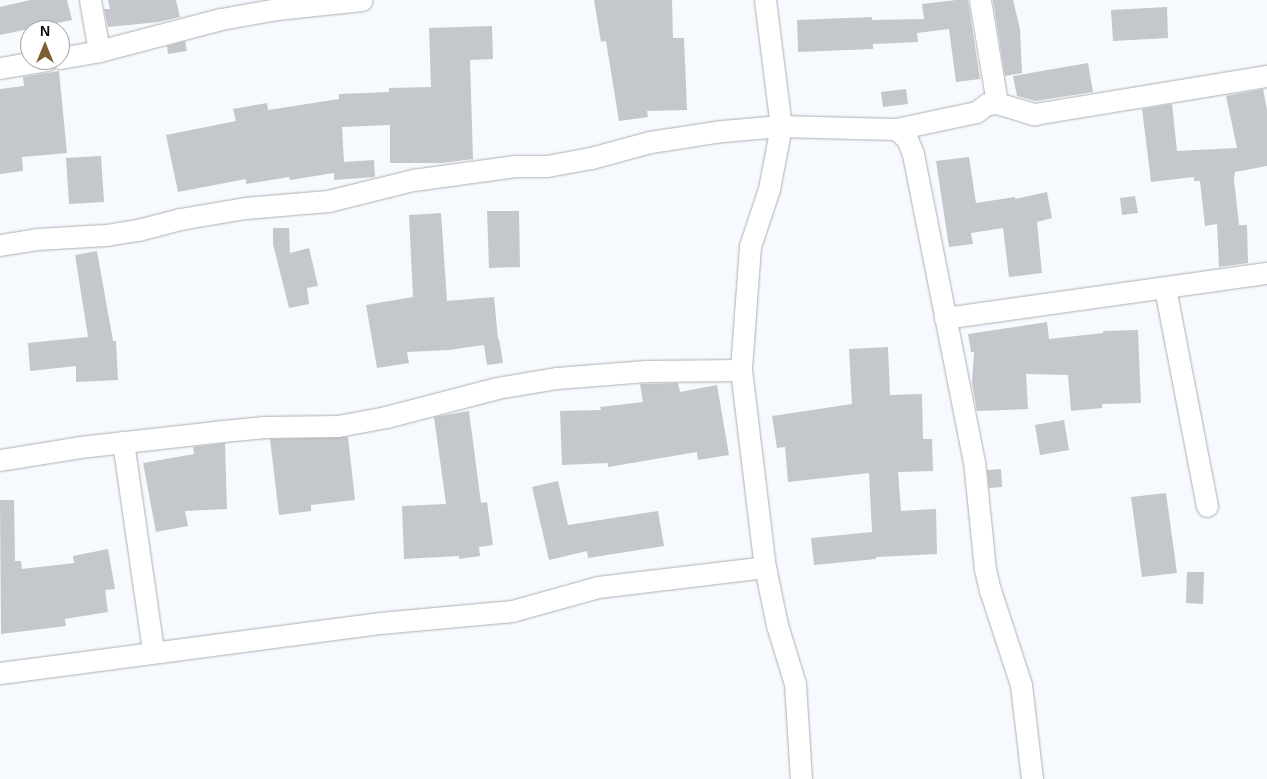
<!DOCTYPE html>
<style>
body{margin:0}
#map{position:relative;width:1267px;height:779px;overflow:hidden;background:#f6fafe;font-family:Helvetica,sans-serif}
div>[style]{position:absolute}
.building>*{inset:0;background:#c4c7cb}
.roads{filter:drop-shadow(0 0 1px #abafb2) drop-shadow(0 0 1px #abafb2)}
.street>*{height:21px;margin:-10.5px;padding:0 10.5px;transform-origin:10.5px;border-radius:10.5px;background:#fff}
span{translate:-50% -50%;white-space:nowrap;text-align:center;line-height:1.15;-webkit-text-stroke:4px #fff;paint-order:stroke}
.north{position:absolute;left:20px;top:20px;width:50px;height:50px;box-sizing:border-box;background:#fff;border:1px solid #9d9d9e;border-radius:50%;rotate:0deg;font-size:14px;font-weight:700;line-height:20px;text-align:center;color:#0a0b0c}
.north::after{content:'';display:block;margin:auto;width:18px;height:22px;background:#7c6033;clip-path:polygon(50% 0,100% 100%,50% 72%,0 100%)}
</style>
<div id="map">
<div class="building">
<i style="clip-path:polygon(30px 0,67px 0,72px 20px,0 35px,0 7px)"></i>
<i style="clip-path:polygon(108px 0,176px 0,180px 17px,159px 22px,108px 27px,104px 9px,110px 9px)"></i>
<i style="clip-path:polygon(594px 0,672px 0,673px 38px,684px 38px,687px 110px,647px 111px,648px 117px,619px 121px,606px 41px,601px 42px)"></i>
<i style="clip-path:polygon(956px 0,968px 0,980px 79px,956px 82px,949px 29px,917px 33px,918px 42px,873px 44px,873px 49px,798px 52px,797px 20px,872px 17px,872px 20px,924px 19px,922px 4px)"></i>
<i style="clip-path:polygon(993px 0,1013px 0,1020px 29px,1022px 73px,1005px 76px)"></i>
<i style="clip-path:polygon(1167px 7px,1168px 38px,1113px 41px,1111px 10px)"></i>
<i style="clip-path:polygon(492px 26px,493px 59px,470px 60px,473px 159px,442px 163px,390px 163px,390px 125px,342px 127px,344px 162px,374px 160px,375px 177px,334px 180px,334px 173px,290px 180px,289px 177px,246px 184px,246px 179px,178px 192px,166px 135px,236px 121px,233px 109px,267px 103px,268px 110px,339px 99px,339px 94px,389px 92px,389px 88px,431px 87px,429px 28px)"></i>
<i style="clip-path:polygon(185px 41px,187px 51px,168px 54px,167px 46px)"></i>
<i style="clip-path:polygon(1088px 63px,1093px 92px,1035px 101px,1017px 96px,1013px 76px)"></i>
<i style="clip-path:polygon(59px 71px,67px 153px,22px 157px,23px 171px,0 174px,0 89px,24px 86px,23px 77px)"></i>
<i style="clip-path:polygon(906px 89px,908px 104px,883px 107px,881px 92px)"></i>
<i style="clip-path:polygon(1263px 89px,1267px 110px,1267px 166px,1235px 172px,1234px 179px,1239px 225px,1247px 225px,1248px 263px,1219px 267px,1217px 224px,1205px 226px,1200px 181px,1194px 181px,1194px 177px,1151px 182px,1142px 109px,1172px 104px,1177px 151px,1237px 148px,1226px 96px)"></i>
<i style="clip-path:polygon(101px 156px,104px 202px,69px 204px,66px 158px)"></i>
<i style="clip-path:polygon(969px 157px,976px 203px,1015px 197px,1015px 199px,1047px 192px,1052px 218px,1037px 222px,1042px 273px,1009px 277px,1003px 228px,971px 233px,973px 244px,949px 247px,936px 161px)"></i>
<i style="clip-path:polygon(1135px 196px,1138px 213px,1122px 215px,1120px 198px)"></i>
<i style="clip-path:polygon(487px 211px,519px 211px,520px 267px,489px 268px)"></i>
<i style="clip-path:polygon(441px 213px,447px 301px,494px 297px,498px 339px,499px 339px,503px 363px,487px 365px,484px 345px,449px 350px,407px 352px,409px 363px,377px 368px,366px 305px,413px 297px,409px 215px)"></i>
<i style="clip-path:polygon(273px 228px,289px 228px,290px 253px,309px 248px,318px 286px,307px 288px,309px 304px,289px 308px,273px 244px)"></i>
<i style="clip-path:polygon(97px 251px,113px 341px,116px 341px,118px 380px,76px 382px,76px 366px,30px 371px,28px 343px,88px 337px,75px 255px)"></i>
<i style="clip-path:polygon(1047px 322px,1049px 339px,1103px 333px,1103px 331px,1138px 330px,1141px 403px,1102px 404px,1102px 408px,1071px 411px,1068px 375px,1026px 374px,1028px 409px,977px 411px,972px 383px,974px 352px,971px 352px,968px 334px)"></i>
<i style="clip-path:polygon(888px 347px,890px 395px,922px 394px,923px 439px,932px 439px,933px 471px,898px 472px,901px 511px,936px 509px,937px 554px,876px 557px,876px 559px,814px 565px,811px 538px,872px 532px,869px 473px,788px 482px,785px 447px,777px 448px,772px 416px,852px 404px,849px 349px)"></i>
<i style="clip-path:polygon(678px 383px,680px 392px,717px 385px,729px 455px,698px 460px,697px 452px,608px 467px,608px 463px,562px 465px,560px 411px,601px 410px,600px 407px,643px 402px,640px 384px)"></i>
<i style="clip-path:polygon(469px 411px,481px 503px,487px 502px,493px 545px,479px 547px,480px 556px,459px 559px,459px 556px,404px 559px,402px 506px,446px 504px,434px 417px)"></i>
<i style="clip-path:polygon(1064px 420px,1069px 450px,1040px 455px,1035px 425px)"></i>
<i style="clip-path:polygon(348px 437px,355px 500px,311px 505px,311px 511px,279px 515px,270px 439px)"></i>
<i style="clip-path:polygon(225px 443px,227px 509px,185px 511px,188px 526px,156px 532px,143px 463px,194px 454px,193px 447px)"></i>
<i style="clip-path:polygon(1001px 469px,1002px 487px,989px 488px,987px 470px)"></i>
<i style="clip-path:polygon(558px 481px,568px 525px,658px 511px,664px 546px,588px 558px,587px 551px,549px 560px,532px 487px)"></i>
<i style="clip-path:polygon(1166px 493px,1177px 573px,1142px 577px,1131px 497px)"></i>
<i style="clip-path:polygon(0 500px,14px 500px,15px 561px,21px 561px,22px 569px,74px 563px,73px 556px,108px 549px,115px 589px,105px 590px,108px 612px,65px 619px,66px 626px,1px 634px)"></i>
<i style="clip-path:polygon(1187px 572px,1204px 572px,1203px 604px,1186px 603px)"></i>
</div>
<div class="roads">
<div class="street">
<i style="left:90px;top:0;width:52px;rotate:80deg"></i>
<i style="left:765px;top:0;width:127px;rotate:82.8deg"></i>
<i style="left:781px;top:126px;width:64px;rotate:100.8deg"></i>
<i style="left:769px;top:189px;width:60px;rotate:108.4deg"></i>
<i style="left:750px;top:246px;width:124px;rotate:94.2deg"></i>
<i style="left:741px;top:370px;width:198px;rotate:83.1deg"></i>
<i style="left:765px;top:567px;width:59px;rotate:78.3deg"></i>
<i style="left:777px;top:625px;width:62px;rotate:73deg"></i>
<i style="left:795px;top:684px;width:95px;rotate:86.4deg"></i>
<i style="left:60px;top:58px;width:40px;rotate:-10deg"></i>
<i style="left:99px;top:51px;width:126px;rotate:-14.7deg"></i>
<i style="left:221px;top:19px;width:57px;rotate:-10.1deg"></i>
<i style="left:277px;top:9px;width:85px;rotate:-6deg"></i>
<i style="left:0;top:68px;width:48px;rotate:-9.7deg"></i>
<i style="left:997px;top:103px;width:39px;rotate:17deg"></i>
<i style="left:1034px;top:114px;width:236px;rotate:-9.3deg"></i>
<i style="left:896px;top:129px;width:82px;rotate:-12deg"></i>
<i style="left:976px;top:112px;width:14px;rotate:-36deg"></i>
<i style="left:987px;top:104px;width:10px;rotate:-6deg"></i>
<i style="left:997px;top:103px;width:104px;rotate:-99.4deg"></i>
<i style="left:0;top:245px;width:37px;rotate:-9deg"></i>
<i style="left:37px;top:239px;width:69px;rotate:-3.3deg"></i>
<i style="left:106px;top:235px;width:32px;rotate:-9deg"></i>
<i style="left:138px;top:230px;width:43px;rotate:-14.7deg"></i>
<i style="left:180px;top:219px;width:66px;rotate:-9.6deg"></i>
<i style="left:245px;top:208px;width:83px;rotate:-4.8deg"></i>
<i style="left:328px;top:201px;width:88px;rotate:-13.9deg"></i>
<i style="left:413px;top:180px;width:103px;rotate:-7.8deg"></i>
<i style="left:515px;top:166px;width:32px"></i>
<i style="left:547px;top:166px;width:45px;rotate:-10.3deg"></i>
<i style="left:591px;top:158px;width:61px;rotate:-15.2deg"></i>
<i style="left:650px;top:142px;width:73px;rotate:-8.7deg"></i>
<i style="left:722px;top:131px;width:59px;rotate:-4.8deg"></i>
<i style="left:781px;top:126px;width:115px;rotate:1.5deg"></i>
<i style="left:896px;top:129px;width:15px;rotate:42deg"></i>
<i style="left:907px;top:139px;width:16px;rotate:68deg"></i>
<i style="left:913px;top:154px;width:313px;rotate:78.8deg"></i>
<i style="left:974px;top:461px;width:109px;rotate:84.2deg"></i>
<i style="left:985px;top:569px;width:22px;rotate:77deg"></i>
<i style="left:990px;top:590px;width:100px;rotate:71.9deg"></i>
<i style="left:1021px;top:685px;width:95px;rotate:83.3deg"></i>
<i style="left:1165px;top:288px;width:222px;rotate:79.1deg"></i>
<i style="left:945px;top:318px;width:325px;rotate:-8deg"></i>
<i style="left:123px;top:442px;width:211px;rotate:81.8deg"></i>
<i style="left:0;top:460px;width:81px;rotate:-9.2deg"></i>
<i style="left:80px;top:447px;width:134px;rotate:-6.4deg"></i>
<i style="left:213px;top:432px;width:52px;rotate:-5.5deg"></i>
<i style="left:265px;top:427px;width:73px;rotate:-0.8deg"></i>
<i style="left:338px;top:426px;width:49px;rotate:-10.6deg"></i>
<i style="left:386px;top:417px;width:115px;rotate:-14.6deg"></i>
<i style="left:497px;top:388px;width:61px;rotate:-9.5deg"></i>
<i style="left:557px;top:378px;width:89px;rotate:-4.5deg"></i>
<i style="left:646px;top:371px;width:95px;rotate:-0.6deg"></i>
<i style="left:0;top:673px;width:383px;rotate:-7.5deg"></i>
<i style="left:380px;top:623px;width:133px;rotate:-5.2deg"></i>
<i style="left:512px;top:611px;width:89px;rotate:-15.6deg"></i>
<i style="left:598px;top:587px;width:168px;rotate:-6.8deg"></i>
</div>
</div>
<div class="north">N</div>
</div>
